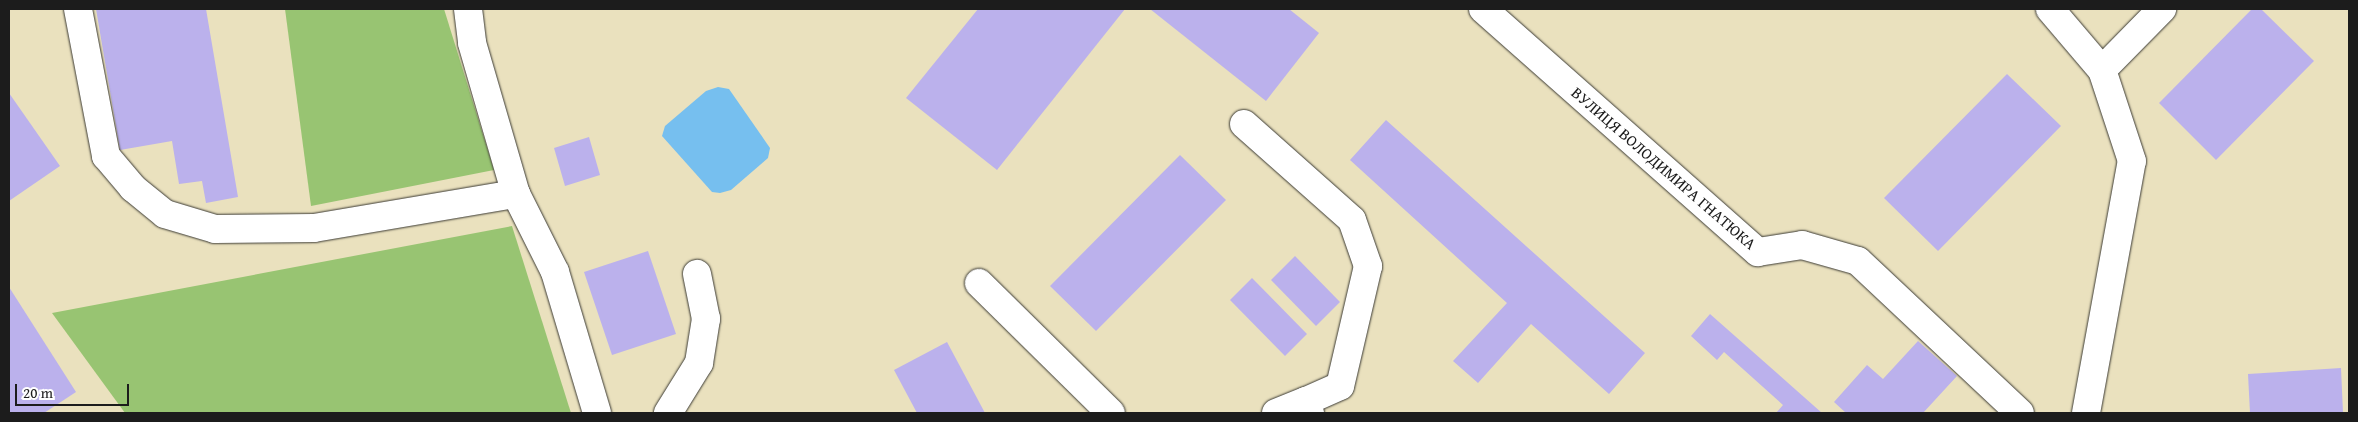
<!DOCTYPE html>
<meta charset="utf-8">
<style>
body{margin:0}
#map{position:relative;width:2358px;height:422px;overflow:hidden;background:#eae1be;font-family:"Gentium Book Plus",serif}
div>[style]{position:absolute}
.green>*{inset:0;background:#98c472}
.water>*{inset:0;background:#76bfef}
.building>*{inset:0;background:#bbb1ec}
.roads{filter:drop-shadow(0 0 1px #3b3a34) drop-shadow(0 0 1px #3b3a34)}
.minor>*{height:28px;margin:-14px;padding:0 14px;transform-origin:14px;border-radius:14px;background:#fff}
span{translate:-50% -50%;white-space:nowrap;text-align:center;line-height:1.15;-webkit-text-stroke:4px #fff;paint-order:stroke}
.street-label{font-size:16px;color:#1c1c1c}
.frame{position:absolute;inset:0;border:10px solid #1c1c1c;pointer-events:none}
.scale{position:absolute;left:15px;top:384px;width:114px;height:22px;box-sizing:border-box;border:2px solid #1c1c1c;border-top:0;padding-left:6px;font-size:15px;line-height:18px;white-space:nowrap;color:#1c1c1c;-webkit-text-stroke:4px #fff;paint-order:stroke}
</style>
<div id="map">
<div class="green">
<i style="clip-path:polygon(285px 9px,444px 9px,494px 170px,311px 206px)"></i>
<i style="clip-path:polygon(512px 226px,571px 413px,125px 413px,52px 313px)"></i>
</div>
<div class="water">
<i style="clip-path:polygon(718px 87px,729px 89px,770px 148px,768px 158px,731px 190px,720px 193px,712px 192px,662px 136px,665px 126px,706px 91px)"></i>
</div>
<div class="building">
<i style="clip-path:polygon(96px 9px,206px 9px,238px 197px,206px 203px,202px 181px,179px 184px,172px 141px,120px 150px)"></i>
<i style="clip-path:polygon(978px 9px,1125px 9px,997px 170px,906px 98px)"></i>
<i style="clip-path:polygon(1150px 9px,1289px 9px,1319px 33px,1266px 101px)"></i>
<i style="clip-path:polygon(2252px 9px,2261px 9px,2314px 61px,2216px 160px,2159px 103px)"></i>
<i style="clip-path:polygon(2007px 74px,2061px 126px,1938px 251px,1884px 198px)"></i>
<i style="clip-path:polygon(9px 93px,60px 166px,9px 201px)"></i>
<i style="clip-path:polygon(1386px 120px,1645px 353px,1609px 394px,1531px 324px,1478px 383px,1453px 361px,1507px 303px,1350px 160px)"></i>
<i style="clip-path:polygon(589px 137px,600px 175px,565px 186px,554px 148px)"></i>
<i style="clip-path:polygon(1180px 155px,1226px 200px,1096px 331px,1050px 286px)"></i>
<i style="clip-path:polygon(648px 251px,676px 334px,612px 355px,584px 272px)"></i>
<i style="clip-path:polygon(1295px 256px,1340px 302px,1316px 326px,1271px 280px)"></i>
<i style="clip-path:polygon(1252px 278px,1307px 334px,1285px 356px,1230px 300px)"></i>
<i style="clip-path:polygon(9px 287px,76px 392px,44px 413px,9px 413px)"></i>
<i style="clip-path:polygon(1710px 314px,1796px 390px,1822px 413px,1776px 413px,1783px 405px,1724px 352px,1717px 360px,1691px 336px)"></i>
<i style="clip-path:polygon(1918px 341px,1957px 376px,1923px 413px,1846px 413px,1834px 402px,1867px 365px,1883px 379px)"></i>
<i style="clip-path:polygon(947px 342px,985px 413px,917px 413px,894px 370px)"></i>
<i style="clip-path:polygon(2341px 368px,2343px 413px,2250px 413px,2248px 374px)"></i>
</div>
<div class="roads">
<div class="minor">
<i style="left:78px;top:9px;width:150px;rotate:79.2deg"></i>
<i style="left:106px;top:156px;width:42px;rotate:49.8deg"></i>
<i style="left:133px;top:188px;width:41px;rotate:39.1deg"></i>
<i style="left:165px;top:214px;width:52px;rotate:16.7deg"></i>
<i style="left:215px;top:229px;width:99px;rotate:-0.6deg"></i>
<i style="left:314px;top:228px;width:205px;rotate:-9.6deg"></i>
<i style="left:468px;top:9px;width:34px;rotate:83deg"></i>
<i style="left:472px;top:43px;width:157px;rotate:73.8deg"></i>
<i style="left:516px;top:194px;width:87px;rotate:63.4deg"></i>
<i style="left:555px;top:272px;width:147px;rotate:73.4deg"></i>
<i style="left:1483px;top:9px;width:367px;rotate:41.5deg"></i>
<i style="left:1758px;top:252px;width:45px;rotate:-9deg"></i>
<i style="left:1802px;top:245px;width:58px;rotate:15.9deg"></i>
<i style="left:1858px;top:261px;width:222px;rotate:43.2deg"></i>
<i style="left:2050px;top:9px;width:80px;rotate:49.6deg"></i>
<i style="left:1244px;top:124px;width:144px;rotate:41.6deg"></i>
<i style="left:1352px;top:220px;width:49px;rotate:70.8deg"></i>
<i style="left:1368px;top:266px;width:123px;rotate:103.1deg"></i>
<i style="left:1340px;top:386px;width:37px;rotate:156deg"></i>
<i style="left:1306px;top:401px;width:13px;rotate:72deg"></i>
<i style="left:979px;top:283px;width:185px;rotate:44.6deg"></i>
<i style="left:668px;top:413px;width:59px;rotate:-58.2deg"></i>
<i style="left:699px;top:363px;width:45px;rotate:-81deg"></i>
<i style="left:706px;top:319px;width:46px;rotate:-101.3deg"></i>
<i style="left:1276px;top:413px;width:32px;rotate:-22deg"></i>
<i style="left:2086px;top:413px;width:256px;rotate:-79.7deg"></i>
<i style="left:2132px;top:161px;width:96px;rotate:-108.2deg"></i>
<i style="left:2102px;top:70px;width:86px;rotate:-45.5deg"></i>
</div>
</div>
<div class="street-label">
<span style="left:1664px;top:168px;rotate:41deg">ВУЛИЦЯ ВОЛОДИМИРА ГНАТЮКА</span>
</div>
<div class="frame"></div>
<div class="scale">20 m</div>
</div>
